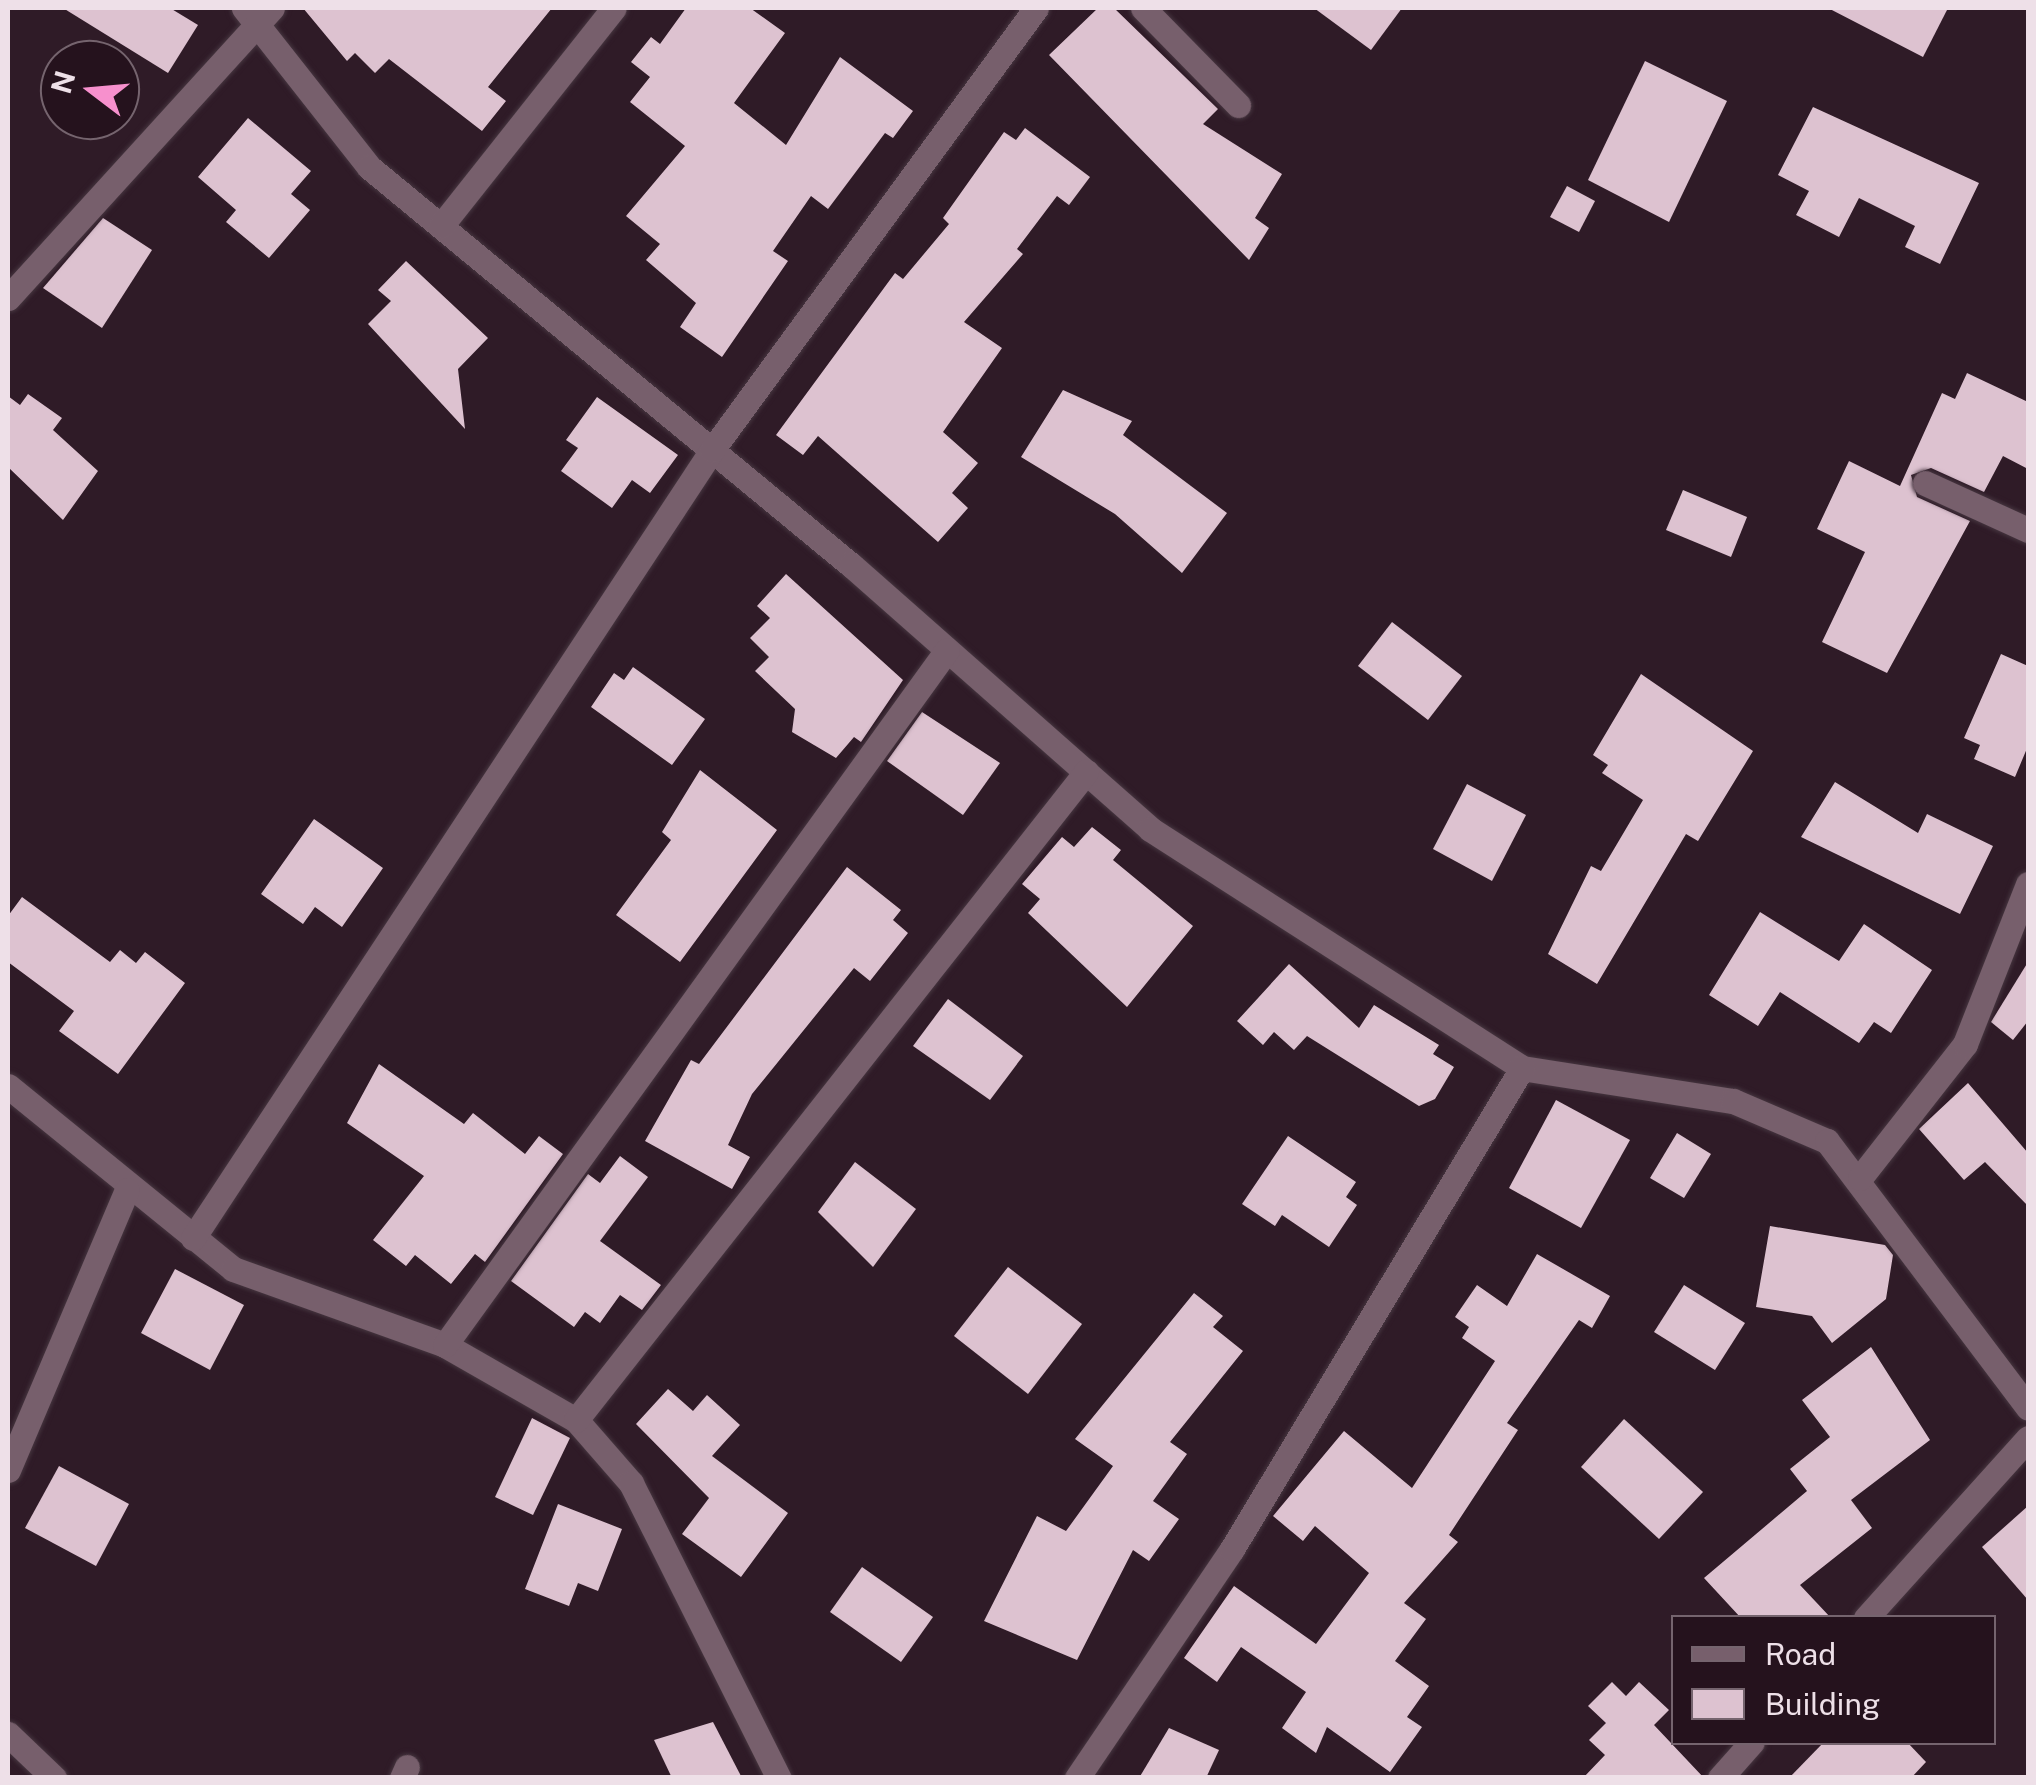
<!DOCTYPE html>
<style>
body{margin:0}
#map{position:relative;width:2036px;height:1785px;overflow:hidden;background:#2f1b27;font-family:"Public Sans",sans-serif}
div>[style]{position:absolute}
.building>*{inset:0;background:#ddc2d0}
.roads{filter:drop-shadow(0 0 2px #463640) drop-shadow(0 0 2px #463640)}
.minor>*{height:25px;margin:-12.5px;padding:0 12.5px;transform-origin:12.5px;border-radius:12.5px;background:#775f6c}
span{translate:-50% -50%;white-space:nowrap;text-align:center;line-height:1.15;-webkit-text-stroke:10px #25121d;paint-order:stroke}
.frame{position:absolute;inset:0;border:10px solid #eee0e8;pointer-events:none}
.legend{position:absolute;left:1671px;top:1615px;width:325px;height:130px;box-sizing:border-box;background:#25121d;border:2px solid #75646e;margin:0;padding:12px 18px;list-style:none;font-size:30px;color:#eee0e8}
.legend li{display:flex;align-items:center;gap:20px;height:50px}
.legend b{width:50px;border:2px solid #75646e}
.north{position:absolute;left:40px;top:40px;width:100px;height:100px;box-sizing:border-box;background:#25121d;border:2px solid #75646e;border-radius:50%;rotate:286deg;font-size:28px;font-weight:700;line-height:40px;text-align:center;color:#eee0e8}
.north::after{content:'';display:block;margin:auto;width:35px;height:45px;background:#f790cd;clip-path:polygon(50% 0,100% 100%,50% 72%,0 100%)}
</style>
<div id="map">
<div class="building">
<i style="clip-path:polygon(63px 8px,170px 8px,198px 25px,168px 73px)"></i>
<i style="clip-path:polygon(303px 8px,552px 8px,488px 87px,506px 101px,482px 131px,389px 59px,375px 73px,355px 53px,347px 61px)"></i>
<i style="clip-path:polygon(686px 8px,750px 8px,785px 33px,734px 103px,786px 145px,840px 57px,913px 111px,893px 138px,885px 133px,828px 209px,811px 196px,773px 251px,788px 261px,722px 357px,680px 327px,696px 303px,646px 260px,660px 244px,626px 216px,685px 146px,630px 102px,650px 77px,631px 62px,651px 37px,660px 44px)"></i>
<i style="clip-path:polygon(1098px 8px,1114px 8px,1218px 109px,1203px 124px,1282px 174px,1255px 218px,1269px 228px,1249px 260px,1049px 55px)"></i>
<i style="clip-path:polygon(1314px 8px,1402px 8px,1371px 50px)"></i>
<i style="clip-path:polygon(1828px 8px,1948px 8px,1923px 57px)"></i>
<i style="clip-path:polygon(1645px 61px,1727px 101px,1669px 222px,1588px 180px)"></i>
<i style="clip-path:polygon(1813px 107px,1979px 183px,1940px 264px,1905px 247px,1915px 226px,1859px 198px,1839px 237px,1796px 215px,1809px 191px,1778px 175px)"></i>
<i style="clip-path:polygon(248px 118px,311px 171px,291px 194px,310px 210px,269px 258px,226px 222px,236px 210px,198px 177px)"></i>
<i style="clip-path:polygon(1025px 128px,1090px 177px,1069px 205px,1057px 196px,1017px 249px,1023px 254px,964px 322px,1002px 348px,943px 432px,978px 463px,952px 493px,968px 508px,938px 542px,818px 436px,803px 455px,776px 435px,895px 273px,903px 279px,949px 224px,943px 218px,1004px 132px,1016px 140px)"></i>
<i style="clip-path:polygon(1567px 186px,1595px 201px,1579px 232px,1550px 217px)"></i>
<i style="clip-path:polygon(103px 218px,152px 250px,102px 328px,43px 288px)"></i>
<i style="clip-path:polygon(406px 261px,488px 338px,458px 369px,465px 429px,368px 324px,391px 301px,378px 290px)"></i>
<i style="clip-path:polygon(1967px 373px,2028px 402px,2028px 469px,2003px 456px,1984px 492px,1931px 468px,1911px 475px,1917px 497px,1970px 521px,1887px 673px,1822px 642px,1865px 552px,1817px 529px,1849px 461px,1900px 486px,1942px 393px,1955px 399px)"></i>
<i style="clip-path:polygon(1063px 390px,1132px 421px,1123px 435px,1227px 513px,1182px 573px,1115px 514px,1021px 457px)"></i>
<i style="clip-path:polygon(28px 394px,62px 418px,53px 430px,98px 471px,63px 520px,8px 467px,8px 396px,20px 405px)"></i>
<i style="clip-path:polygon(597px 397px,678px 455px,650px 493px,632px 480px,612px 508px,561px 471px,578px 448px,566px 440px)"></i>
<i style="clip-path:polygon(1683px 490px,1747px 517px,1731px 557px,1666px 530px)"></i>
<i style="clip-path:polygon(786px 574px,903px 680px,861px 742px,854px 737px,836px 758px,792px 732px,795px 709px,755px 671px,769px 657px,750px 638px,770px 618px,757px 606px)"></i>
<i style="clip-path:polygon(1392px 622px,1462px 676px,1428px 720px,1358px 666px)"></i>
<i style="clip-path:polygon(2001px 654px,2028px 666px,2028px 746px,2015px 777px,1974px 759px,1980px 745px,1964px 738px)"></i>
<i style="clip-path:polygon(633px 667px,705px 719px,672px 765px,591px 707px,614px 673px,624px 680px)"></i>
<i style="clip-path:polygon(1641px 674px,1753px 751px,1698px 841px,1686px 834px,1597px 984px,1548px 954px,1591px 866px,1601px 871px,1643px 800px,1602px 773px,1608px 765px,1593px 755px)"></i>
<i style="clip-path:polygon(922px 712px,1000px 763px,963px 815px,887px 761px)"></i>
<i style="clip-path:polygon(700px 770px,777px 830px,680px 962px,616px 915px,671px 840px,662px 832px)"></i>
<i style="clip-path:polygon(1835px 782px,1918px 833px,1927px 814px,1993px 846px,1960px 914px,1801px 837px)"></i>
<i style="clip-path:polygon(1467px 784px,1526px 815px,1492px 881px,1433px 849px)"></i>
<i style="clip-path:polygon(314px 819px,383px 868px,342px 927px,315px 907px,303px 924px,261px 894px)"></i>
<i style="clip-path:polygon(1092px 827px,1121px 850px,1113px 860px,1193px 926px,1127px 1007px,1028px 913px,1040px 899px,1022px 884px,1062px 837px,1074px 847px)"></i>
<i style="clip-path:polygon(847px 867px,901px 910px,893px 920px,908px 933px,870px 981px,854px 968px,752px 1094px,728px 1145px,750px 1157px,732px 1189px,645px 1141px,691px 1060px,699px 1064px)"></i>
<i style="clip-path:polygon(22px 897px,110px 962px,120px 950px,136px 963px,145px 952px,185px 983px,118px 1074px,59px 1031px,74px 1011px,8px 962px,8px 916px)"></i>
<i style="clip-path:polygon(1760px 912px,1839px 961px,1864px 924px,1932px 970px,1891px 1033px,1874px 1022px,1859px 1043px,1780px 992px,1758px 1026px,1709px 995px)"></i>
<i style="clip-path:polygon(2028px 962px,2028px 1021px,2013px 1040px,1991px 1022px)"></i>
<i style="clip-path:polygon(1289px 964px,1359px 1028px,1374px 1005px,1439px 1045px,1433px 1054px,1454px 1067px,1435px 1099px,1419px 1106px,1307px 1036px,1294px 1050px,1274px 1032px,1263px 1045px,1237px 1021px)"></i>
<i style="clip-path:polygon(948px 999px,1023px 1056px,990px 1100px,913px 1046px)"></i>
<i style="clip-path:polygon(379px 1064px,464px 1124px,473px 1113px,525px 1154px,539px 1136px,563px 1154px,485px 1262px,475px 1254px,451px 1284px,415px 1255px,406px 1266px,373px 1240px,424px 1176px,347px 1123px)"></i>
<i style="clip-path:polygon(1968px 1083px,2028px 1153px,2028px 1206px,1985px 1162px,1964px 1180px,1919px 1129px)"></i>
<i style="clip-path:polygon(1556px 1100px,1630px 1140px,1581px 1228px,1509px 1188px)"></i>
<i style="clip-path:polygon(1677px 1133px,1711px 1154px,1684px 1198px,1650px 1178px)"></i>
<i style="clip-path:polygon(1288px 1136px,1356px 1182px,1346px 1197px,1357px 1205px,1329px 1247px,1282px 1215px,1275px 1226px,1242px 1204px)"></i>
<i style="clip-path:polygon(620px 1156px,648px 1177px,600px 1241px,661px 1285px,642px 1310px,620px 1295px,600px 1323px,585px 1312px,574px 1327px,511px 1281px,588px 1174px,600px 1183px)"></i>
<i style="clip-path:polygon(855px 1162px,916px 1209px,873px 1267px,818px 1212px)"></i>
<i style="clip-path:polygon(1770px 1226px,1885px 1245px,1893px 1255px,1886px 1299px,1832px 1343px,1812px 1316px,1756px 1307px)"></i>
<i style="clip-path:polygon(1537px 1254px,1610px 1296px,1592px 1328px,1579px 1320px,1507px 1423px,1518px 1430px,1449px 1535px,1458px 1542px,1404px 1603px,1426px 1619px,1395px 1661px,1429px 1686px,1407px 1717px,1422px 1727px,1390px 1772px,1327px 1727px,1316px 1753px,1282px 1728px,1306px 1692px,1241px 1647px,1217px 1682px,1184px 1658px,1234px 1586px,1316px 1644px,1369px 1573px,1315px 1526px,1303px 1541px,1273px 1516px,1344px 1431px,1412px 1488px,1495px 1361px,1462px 1338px,1469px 1327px,1455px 1317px,1477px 1285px,1507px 1306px)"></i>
<i style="clip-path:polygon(1008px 1267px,1082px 1324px,1028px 1394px,954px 1336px)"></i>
<i style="clip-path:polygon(175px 1269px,244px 1305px,210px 1370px,141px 1333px)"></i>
<i style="clip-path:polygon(1684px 1285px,1745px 1323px,1715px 1370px,1654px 1332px)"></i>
<i style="clip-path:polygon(1194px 1293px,1223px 1316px,1213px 1327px,1243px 1351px,1170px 1442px,1187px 1454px,1153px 1501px,1179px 1519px,1149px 1561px,1133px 1550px,1077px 1660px,984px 1621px,1037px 1516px,1066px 1531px,1113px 1466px,1075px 1439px)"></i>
<i style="clip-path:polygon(1871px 1347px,1930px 1440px,1851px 1500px,1872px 1528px,1800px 1585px,1831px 1618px,1741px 1618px,1704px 1578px,1807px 1491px,1790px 1469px,1830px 1437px,1802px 1400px)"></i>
<i style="clip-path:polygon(668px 1389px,693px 1411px,707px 1395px,740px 1425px,712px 1456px,788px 1513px,741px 1577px,682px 1534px,709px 1498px,636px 1424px)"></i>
<i style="clip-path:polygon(532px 1418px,570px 1438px,533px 1515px,495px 1497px)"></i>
<i style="clip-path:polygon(1624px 1419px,1703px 1492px,1659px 1539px,1581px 1467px)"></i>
<i style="clip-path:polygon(59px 1466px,129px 1504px,96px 1566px,25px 1528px)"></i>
<i style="clip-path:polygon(558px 1504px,622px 1529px,598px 1591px,578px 1583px,569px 1606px,525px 1589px)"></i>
<i style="clip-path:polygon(2028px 1506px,2028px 1600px,1982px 1547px)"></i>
<i style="clip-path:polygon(862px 1567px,933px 1617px,901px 1662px,830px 1612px)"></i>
<i style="clip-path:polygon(1612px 1682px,1626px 1696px,1639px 1682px,1669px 1710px,1654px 1725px,1704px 1778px,1583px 1778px,1605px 1755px,1589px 1740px,1606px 1723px,1588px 1706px)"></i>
<i style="clip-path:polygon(713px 1722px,742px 1778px,672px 1778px,654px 1740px)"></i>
<i style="clip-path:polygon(1169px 1728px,1219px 1750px,1206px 1778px,1139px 1778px)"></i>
<i style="clip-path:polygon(1824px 1742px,1907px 1742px,1926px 1762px,1911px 1778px,1789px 1778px)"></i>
</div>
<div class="roads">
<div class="minor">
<i style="left:244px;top:8px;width:202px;rotate:51.8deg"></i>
<i style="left:369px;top:167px;width:625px;rotate:39.55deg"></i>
<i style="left:851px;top:565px;width:399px;rotate:41.4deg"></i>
<i style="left:1150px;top:829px;width:442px;rotate:32.7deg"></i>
<i style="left:1522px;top:1068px;width:214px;rotate:8.9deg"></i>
<i style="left:1733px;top:1101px;width:102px;rotate:23.1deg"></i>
<i style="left:1827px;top:1141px;width:334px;rotate:53deg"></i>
<i style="left:1143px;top:8px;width:136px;rotate:45.6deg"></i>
<i style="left:441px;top:226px;width:278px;rotate:-51.6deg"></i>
<i style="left:8px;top:298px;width:392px;rotate:-47.7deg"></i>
<i style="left:1925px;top:483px;width:113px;rotate:24.5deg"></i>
<i style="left:8px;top:1086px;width:290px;rotate:39.1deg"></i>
<i style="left:233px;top:1269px;width:225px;rotate:19.7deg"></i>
<i style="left:445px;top:1345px;width:151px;rotate:29.8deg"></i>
<i style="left:576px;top:1420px;width:84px;rotate:48.9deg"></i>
<i style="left:631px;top:1483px;width:330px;rotate:63.4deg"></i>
<i style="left:1860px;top:1178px;width:170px;rotate:-51.9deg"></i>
<i style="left:1965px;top:1044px;width:172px;rotate:-68.5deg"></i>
<i style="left:193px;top:1238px;width:944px;rotate:-56.63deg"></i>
<i style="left:712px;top:450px;width:548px;rotate:-53.76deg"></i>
<i style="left:445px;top:1345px;width:857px;rotate:-54.16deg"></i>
<i style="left:576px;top:1420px;width:825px;rotate:-51.8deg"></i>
<i style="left:8px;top:1470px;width:304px;rotate:-67deg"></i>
<i style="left:1866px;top:1618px;width:242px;rotate:-48deg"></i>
<i style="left:8px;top:1734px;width:64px;rotate:43.7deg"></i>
<i style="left:402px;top:1778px;width:12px;rotate:-66deg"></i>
<i style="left:1077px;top:1778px;width:277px;rotate:-55.9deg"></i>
<i style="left:1232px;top:1549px;width:562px;rotate:-58.91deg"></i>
<i style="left:1720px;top:1778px;width:48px;rotate:-48.4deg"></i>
</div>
</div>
<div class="frame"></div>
<ul class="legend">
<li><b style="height:12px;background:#775f6c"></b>Road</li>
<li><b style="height:28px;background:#ddc2d0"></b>Building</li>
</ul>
<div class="north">N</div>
</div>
